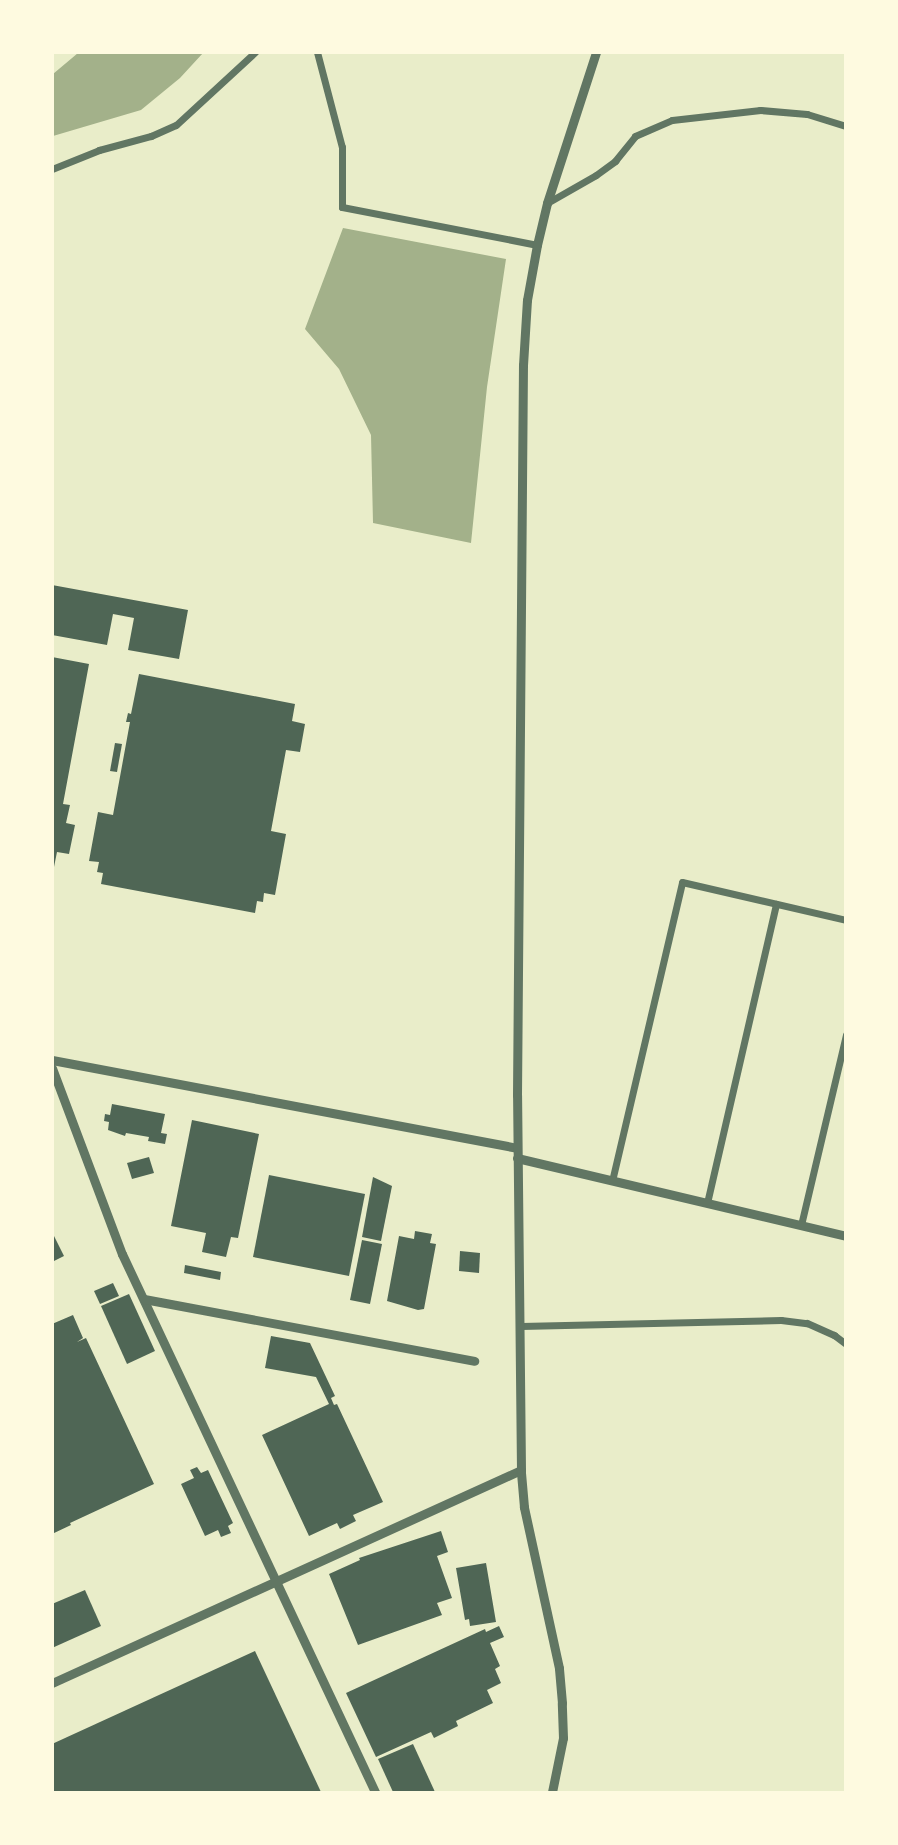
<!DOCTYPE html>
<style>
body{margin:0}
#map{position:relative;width:898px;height:1845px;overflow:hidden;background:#e9edc9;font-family:"Exo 2",sans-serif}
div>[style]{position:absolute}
.water>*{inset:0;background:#a3b18a}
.building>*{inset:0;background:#4f6655}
.minor>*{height:7px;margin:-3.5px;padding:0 3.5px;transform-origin:3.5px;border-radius:3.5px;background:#617663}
.tertiary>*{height:9px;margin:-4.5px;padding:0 4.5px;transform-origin:4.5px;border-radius:4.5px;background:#617663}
span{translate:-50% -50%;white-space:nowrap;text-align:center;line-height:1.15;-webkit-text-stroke:7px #fefae0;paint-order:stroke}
.frame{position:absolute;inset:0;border:54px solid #fefae0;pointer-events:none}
</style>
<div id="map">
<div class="water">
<i style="clip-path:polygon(78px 53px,78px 52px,203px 53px,180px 78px,141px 110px,53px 136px,53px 74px)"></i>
<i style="clip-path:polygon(343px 228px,506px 259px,487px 387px,471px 543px,373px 523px,371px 435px,339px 369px,305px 329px)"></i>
</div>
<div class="building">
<i style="clip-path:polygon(52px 585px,188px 610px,179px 659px,128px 650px,134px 618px,113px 614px,107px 645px,52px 635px)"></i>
<i style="clip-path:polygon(52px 657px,89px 664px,63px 804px,70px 805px,66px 823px,75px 825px,69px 854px,57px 852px,54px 867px)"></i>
<i style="clip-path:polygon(139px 674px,295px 704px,292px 721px,305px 724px,300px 752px,286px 750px,271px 831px,286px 834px,275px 895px,264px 893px,263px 902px,257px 901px,255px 913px,101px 884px,103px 873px,97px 872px,99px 862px,89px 861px,98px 812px,113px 815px,130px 722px,126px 722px,128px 713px,131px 714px)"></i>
<i style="clip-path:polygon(115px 743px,122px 744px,117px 772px,110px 771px)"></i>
<i style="clip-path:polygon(112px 1104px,165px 1114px,161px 1133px,167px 1134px,165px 1144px,148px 1141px,149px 1137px,126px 1133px,125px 1136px,108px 1130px,109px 1122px,104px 1121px,105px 1114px,110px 1115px)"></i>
<i style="clip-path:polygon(192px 1120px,259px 1134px,238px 1238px,231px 1237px,226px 1257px,202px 1252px,206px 1233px,171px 1226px)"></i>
<i style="clip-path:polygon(149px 1157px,154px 1173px,132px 1179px,127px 1163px)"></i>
<i style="clip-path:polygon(269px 1175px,365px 1194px,349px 1276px,253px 1257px)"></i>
<i style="clip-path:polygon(373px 1177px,392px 1186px,381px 1241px,362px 1237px)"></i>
<i style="clip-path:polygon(415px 1231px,432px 1234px,430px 1243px,436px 1244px,424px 1309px,418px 1310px,387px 1301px,399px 1236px,414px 1239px)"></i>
<i style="clip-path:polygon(52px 1232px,64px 1256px,52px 1262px)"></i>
<i style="clip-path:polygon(362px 1240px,382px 1244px,370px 1304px,350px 1300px)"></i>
<i style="clip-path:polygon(460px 1251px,480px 1253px,479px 1273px,459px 1271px)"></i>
<i style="clip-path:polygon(185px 1265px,221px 1272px,220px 1280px,184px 1273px)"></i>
<i style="clip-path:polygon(113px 1283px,119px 1296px,100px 1304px,94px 1291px)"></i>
<i style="clip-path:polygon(129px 1294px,155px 1351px,127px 1364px,101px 1306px)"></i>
<i style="clip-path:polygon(73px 1315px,83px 1338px,77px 1342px,86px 1338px,154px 1484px,70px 1523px,71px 1525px,52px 1534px,52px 1324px)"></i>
<i style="clip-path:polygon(271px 1336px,310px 1343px,335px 1396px,331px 1398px,334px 1405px,337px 1404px,383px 1502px,353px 1515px,356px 1521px,340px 1529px,337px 1523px,309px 1536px,262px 1435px,329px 1404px,316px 1377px,265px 1368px)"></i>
<i style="clip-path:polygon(197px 1467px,201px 1473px,208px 1470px,233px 1523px,228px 1526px,231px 1533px,221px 1537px,218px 1530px,205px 1536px,181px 1484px,194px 1478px,190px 1470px)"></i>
<i style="clip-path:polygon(441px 1531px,448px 1552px,437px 1556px,452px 1598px,437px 1603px,442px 1615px,358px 1645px,329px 1574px,360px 1560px,359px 1558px)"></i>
<i style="clip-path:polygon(486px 1563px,496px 1622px,470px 1626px,469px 1619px,465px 1620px,456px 1568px)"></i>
<i style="clip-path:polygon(85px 1590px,101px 1626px,52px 1648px,52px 1604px)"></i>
<i style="clip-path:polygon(499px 1626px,504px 1637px,490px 1643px,500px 1666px,495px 1669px,501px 1683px,487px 1690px,493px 1703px,456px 1721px,458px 1726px,434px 1738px,431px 1732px,376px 1757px,346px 1693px,485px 1629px,486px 1632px)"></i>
<i style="clip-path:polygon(255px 1651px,321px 1792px,52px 1792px,52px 1744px)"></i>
<i style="clip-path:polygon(413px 1744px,435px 1792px,393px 1792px,378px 1759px)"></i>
</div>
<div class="minor">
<i style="left:317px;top:52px;width:98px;rotate:75.3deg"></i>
<i style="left:342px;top:147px;width:60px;rotate:90deg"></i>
<i style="left:342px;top:207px;width:199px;rotate:11deg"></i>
<i style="left:52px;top:169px;width:51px;rotate:-22deg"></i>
<i style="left:99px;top:150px;width:54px;rotate:-15.1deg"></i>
<i style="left:151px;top:136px;width:27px;rotate:-24deg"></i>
<i style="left:176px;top:125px;width:108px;rotate:-42.7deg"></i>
<i style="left:547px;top:203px;width:56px;rotate:-29.7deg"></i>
<i style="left:596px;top:175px;width:24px;rotate:-36deg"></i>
<i style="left:615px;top:161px;width:32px;rotate:-51deg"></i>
<i style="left:635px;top:136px;width:40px;rotate:-23.4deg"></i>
<i style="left:672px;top:120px;width:89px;rotate:-6.5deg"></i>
<i style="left:760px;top:110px;width:47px;rotate:4.9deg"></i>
<i style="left:807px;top:114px;width:41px;rotate:17.1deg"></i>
<i style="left:612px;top:1181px;width:307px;rotate:-76.8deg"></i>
<i style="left:682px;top:882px;width:168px;rotate:13deg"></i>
<i style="left:707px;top:1203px;width:307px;rotate:-77deg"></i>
<i style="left:801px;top:1225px;width:196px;rotate:-76.7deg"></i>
<i style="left:521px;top:1326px;width:260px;rotate:-1.3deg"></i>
<i style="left:781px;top:1320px;width:26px;rotate:7deg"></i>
<i style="left:807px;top:1323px;width:30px;rotate:24deg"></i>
<i style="left:834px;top:1335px;width:15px;rotate:37deg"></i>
</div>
<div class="tertiary">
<i style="left:52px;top:1060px;width:473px;rotate:10.7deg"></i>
<i style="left:52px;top:1068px;width:199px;rotate:69.4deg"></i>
<i style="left:122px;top:1254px;width:595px;rotate:64.81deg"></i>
<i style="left:517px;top:1158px;width:338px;rotate:13.3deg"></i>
<i style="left:144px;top:1299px;width:336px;rotate:10.6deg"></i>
<i style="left:52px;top:1683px;width:515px;rotate:-24.43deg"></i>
<i style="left:552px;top:1792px;width:55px;rotate:-78.5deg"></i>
<i style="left:563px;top:1738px;width:35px;rotate:-92deg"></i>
<i style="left:562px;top:1703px;width:35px;rotate:-95deg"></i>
<i style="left:559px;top:1668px;width:165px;rotate:-102.3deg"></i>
<i style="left:524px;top:1507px;width:37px;rotate:-95deg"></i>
<i style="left:521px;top:1470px;width:375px;rotate:-90.6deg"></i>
<i style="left:517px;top:1095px;width:730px;rotate:-89.53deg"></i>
<i style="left:523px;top:365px;width:65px;rotate:-86.5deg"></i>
<i style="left:527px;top:300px;width:56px;rotate:-79.7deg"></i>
<i style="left:537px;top:245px;width:43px;rotate:-76.6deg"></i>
<i style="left:547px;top:203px;width:159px;rotate:-72deg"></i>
</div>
<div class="frame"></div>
</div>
